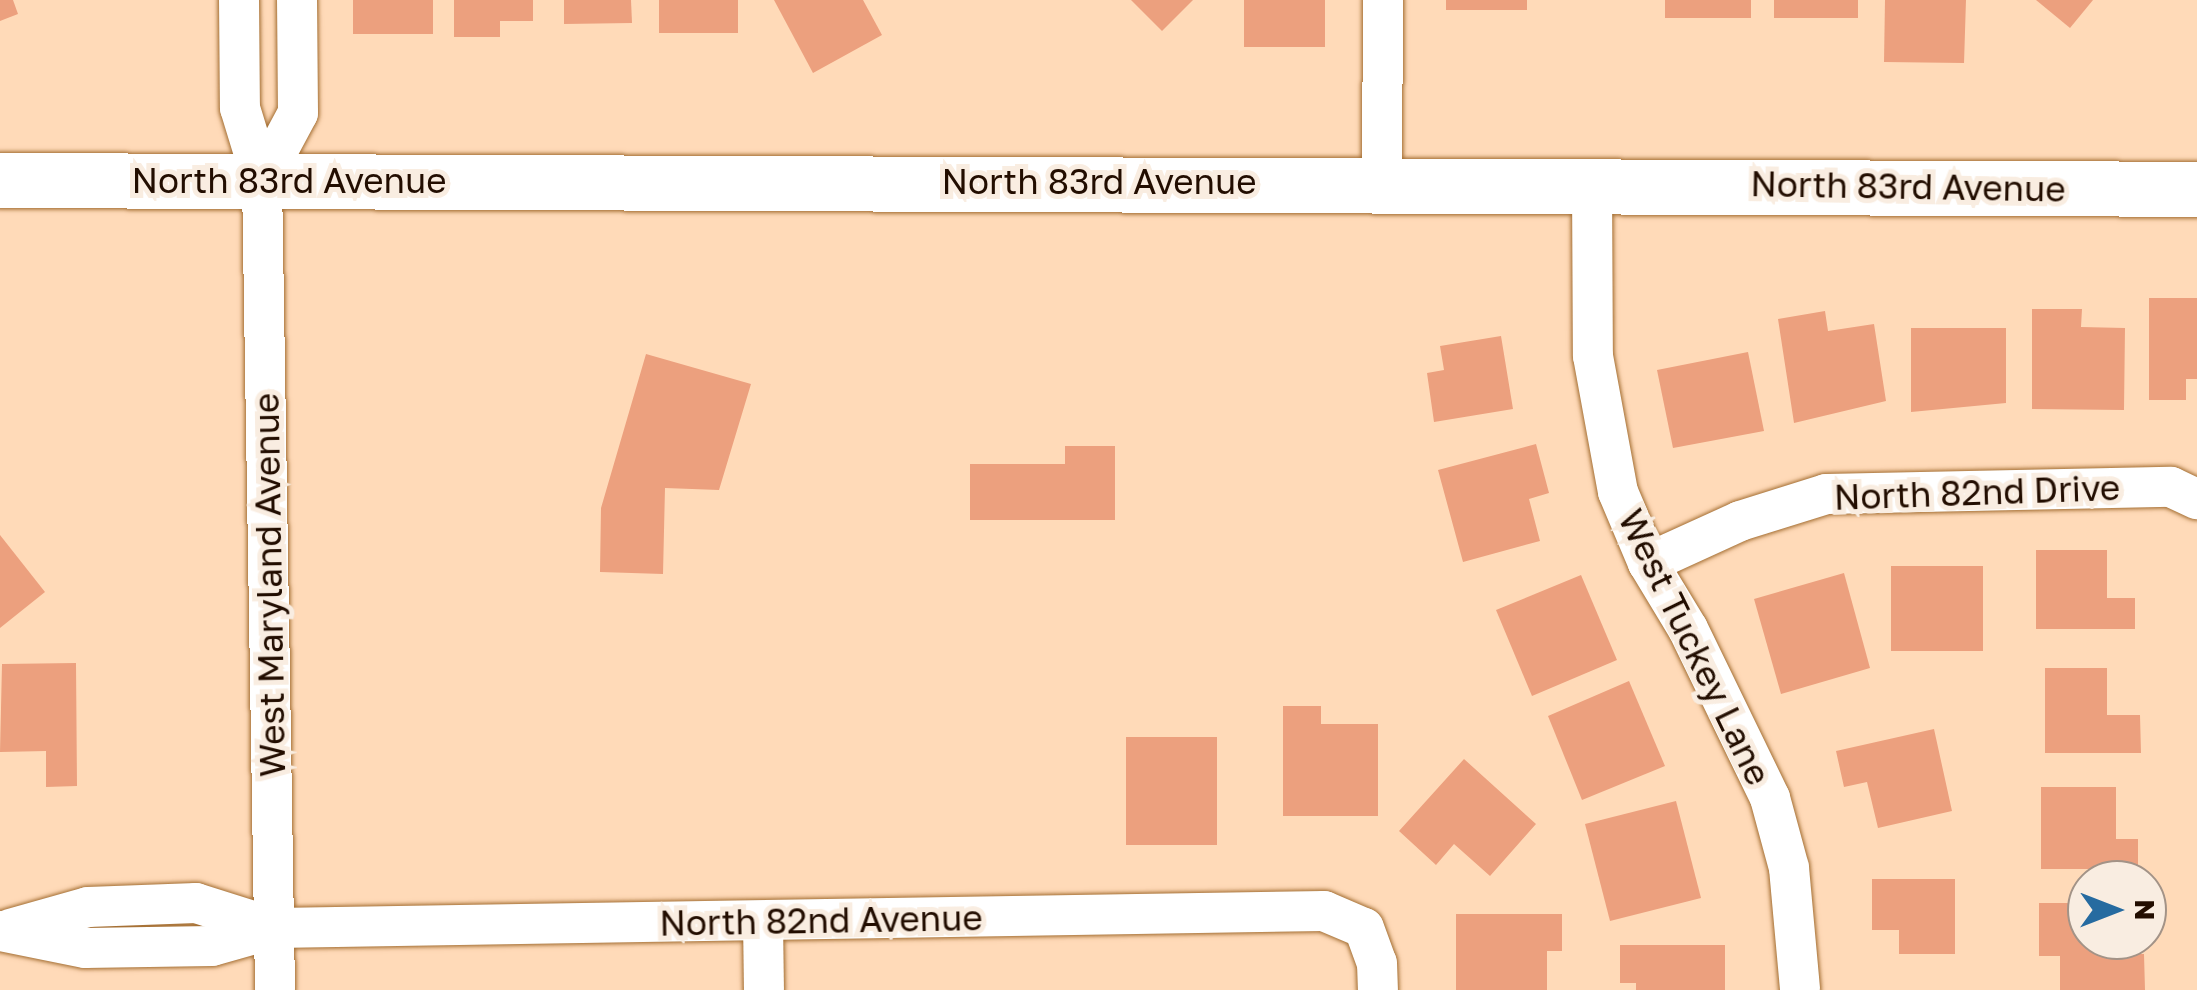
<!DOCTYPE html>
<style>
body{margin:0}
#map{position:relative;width:2197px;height:990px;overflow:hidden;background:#ffdab8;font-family:"Golos Text",sans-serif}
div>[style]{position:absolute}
.building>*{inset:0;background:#eca07e}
.roads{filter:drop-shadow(0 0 2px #a46e32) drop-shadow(0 0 2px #a46e32)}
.minor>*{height:40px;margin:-20px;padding:0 20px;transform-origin:20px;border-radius:20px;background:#fff}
.secondary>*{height:55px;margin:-27.5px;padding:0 27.5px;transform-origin:27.5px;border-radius:27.5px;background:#fff}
span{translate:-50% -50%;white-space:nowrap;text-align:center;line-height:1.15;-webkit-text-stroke:10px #f9ede1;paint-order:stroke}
.street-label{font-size:35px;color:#220d00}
.north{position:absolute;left:2067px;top:860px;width:100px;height:100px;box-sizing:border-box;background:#f9ede1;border:2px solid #a39387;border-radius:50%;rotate:90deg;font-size:28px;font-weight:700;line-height:40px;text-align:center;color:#220d00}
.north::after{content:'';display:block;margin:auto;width:35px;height:45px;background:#266ba0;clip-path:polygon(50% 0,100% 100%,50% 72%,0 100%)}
</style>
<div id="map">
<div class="building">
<i style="clip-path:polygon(0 0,13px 0,18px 14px,0 21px)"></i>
<i style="clip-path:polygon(353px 0,433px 0,433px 34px,353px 34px)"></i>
<i style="clip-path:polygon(454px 0,533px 0,533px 21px,500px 21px,500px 37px,454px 37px)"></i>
<i style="clip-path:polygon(564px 0,631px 0,632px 23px,564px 24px)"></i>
<i style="clip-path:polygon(659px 0,738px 0,738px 33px,659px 33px)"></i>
<i style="clip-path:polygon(774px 0,863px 0,882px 35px,813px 73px)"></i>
<i style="clip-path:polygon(1131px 0,1193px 0,1162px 31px)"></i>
<i style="clip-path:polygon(1244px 0,1325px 0,1325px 47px,1244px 47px)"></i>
<i style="clip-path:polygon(1446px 0,1527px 0,1527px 10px,1446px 10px)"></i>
<i style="clip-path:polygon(1665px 0,1751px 0,1751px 18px,1665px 18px)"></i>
<i style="clip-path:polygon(1774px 0,1858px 0,1858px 18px,1774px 18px)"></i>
<i style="clip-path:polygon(1885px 0,1966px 0,1964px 63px,1884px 62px)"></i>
<i style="clip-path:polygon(2036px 0,2093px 0,2070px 28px)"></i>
<i style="clip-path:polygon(2149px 298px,2197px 298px,2197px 379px,2186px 379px,2186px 400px,2149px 400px)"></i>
<i style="clip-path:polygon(2032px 309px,2082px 309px,2081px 327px,2125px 328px,2124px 410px,2032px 409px)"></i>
<i style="clip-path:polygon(1825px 311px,1828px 331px,1874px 324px,1886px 401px,1794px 423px,1778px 319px)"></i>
<i style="clip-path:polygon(1911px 328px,2006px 328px,2006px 403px,1911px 412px)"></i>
<i style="clip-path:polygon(1501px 336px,1513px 409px,1434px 422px,1427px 373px,1444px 370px,1440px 346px)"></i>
<i style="clip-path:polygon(1748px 352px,1764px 431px,1673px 448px,1657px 370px)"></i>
<i style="clip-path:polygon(646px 354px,751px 384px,719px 490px,665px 488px,663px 574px,600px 572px,601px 508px)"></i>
<i style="clip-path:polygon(1536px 444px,1549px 493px,1529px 499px,1540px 541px,1463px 562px,1438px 470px)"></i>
<i style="clip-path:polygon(1065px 446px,1115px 446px,1115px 520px,970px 520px,970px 464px,1065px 464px)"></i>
<i style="clip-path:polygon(0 535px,45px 592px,0 628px)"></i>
<i style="clip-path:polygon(2036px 550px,2107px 550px,2107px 598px,2135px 598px,2135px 629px,2036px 629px)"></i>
<i style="clip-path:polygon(1891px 566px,1983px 566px,1983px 651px,1891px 651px)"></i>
<i style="clip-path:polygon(1844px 573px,1870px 668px,1781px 694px,1754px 599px)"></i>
<i style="clip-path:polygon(1581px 575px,1617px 660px,1532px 696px,1496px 610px)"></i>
<i style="clip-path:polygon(76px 663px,77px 786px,46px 787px,46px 751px,0 752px,2px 664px)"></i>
<i style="clip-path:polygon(2045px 668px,2107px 668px,2107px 715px,2140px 715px,2141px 753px,2045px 753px)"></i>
<i style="clip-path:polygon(1629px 681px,1665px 766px,1582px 800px,1548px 716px)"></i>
<i style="clip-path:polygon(1283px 706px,1321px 706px,1321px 724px,1378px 724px,1378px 816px,1283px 816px)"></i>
<i style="clip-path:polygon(1934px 729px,1952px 811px,1878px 828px,1867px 782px,1844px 787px,1836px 751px)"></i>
<i style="clip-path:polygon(1126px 737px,1217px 737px,1217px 845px,1126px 845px)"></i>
<i style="clip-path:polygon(1464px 759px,1536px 824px,1490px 876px,1454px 844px,1436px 865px,1399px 831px)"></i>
<i style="clip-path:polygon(2041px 787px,2116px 787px,2116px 839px,2138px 839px,2138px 869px,2041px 869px)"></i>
<i style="clip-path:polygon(1676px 801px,1701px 898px,1610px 921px,1585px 824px)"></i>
<i style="clip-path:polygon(1872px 879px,1955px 879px,1955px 954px,1899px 954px,1899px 930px,1872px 930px)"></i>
<i style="clip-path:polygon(2039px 903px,2087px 903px,2087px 940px,2117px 940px,2117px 954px,2144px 954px,2145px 990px,2060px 990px,2060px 956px,2039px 956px)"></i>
<i style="clip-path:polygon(1456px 914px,1562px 914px,1562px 951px,1547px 951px,1547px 990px,1456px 990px)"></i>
<i style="clip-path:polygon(1620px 945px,1725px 945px,1725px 990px,1636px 990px,1636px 983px,1620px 983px)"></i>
</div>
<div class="roads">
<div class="minor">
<i style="left:239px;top:0;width:108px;rotate:89.5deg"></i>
<i style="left:240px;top:108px;width:75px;rotate:73deg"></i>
<i style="left:262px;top:180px;width:810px;rotate:89.08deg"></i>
<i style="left:262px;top:180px;width:76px;rotate:-61.8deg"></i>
<i style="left:298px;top:113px;width:113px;rotate:-90.5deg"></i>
<i style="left:1382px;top:182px;width:182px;rotate:-89.7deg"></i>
<i style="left:1592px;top:184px;width:172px;rotate:89.7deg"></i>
<i style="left:1593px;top:356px;width:138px;rotate:79.6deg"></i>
<i style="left:1618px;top:492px;width:77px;rotate:67.1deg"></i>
<i style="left:1648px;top:563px;width:77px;rotate:58.8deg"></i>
<i style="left:1688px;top:629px;width:188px;rotate:64.1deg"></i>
<i style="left:1770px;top:798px;width:73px;rotate:74.8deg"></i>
<i style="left:1789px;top:868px;width:122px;rotate:84.8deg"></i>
<i style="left:1648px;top:563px;width:101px;rotate:-24.5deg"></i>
<i style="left:1740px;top:521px;width:90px;rotate:-17.4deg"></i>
<i style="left:1826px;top:494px;width:345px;rotate:-1.2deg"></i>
<i style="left:2171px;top:487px;width:29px;rotate:25deg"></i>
<i style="left:763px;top:921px;width:69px;rotate:89.2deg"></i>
<i style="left:10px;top:929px;width:81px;rotate:-15.8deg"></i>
<i style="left:88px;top:907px;width:108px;rotate:-2.1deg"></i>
<i style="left:196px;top:903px;width:83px;rotate:17.6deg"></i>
<i style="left:0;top:931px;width:87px;rotate:11.3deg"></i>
<i style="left:85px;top:948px;width:127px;rotate:-0.9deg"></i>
<i style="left:212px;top:946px;width:66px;rotate:-15.9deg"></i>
<i style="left:275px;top:928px;width:1049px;rotate:-0.93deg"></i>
<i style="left:1324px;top:911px;width:43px;rotate:23deg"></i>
<i style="left:1364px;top:928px;width:37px;rotate:70deg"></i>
<i style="left:1377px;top:963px;width:27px;rotate:88deg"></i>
</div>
<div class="secondary">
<i style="left:0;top:180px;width:2197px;rotate:0.23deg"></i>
</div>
</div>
<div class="street-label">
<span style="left:289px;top:180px">North 83rd Avenue</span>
<span style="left:1099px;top:181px">North 83rd Avenue</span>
<span style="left:1908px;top:186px;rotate:1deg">North 83rd Avenue</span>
<span style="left:1977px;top:492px;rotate:-2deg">North 82nd Drive</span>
<span style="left:269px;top:585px;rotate:-91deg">West Maryland Avenue</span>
<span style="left:1695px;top:647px;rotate:64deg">West Tuckey Lane</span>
<span style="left:821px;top:920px;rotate:-1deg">North 82nd Avenue</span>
</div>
<div class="north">N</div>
</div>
